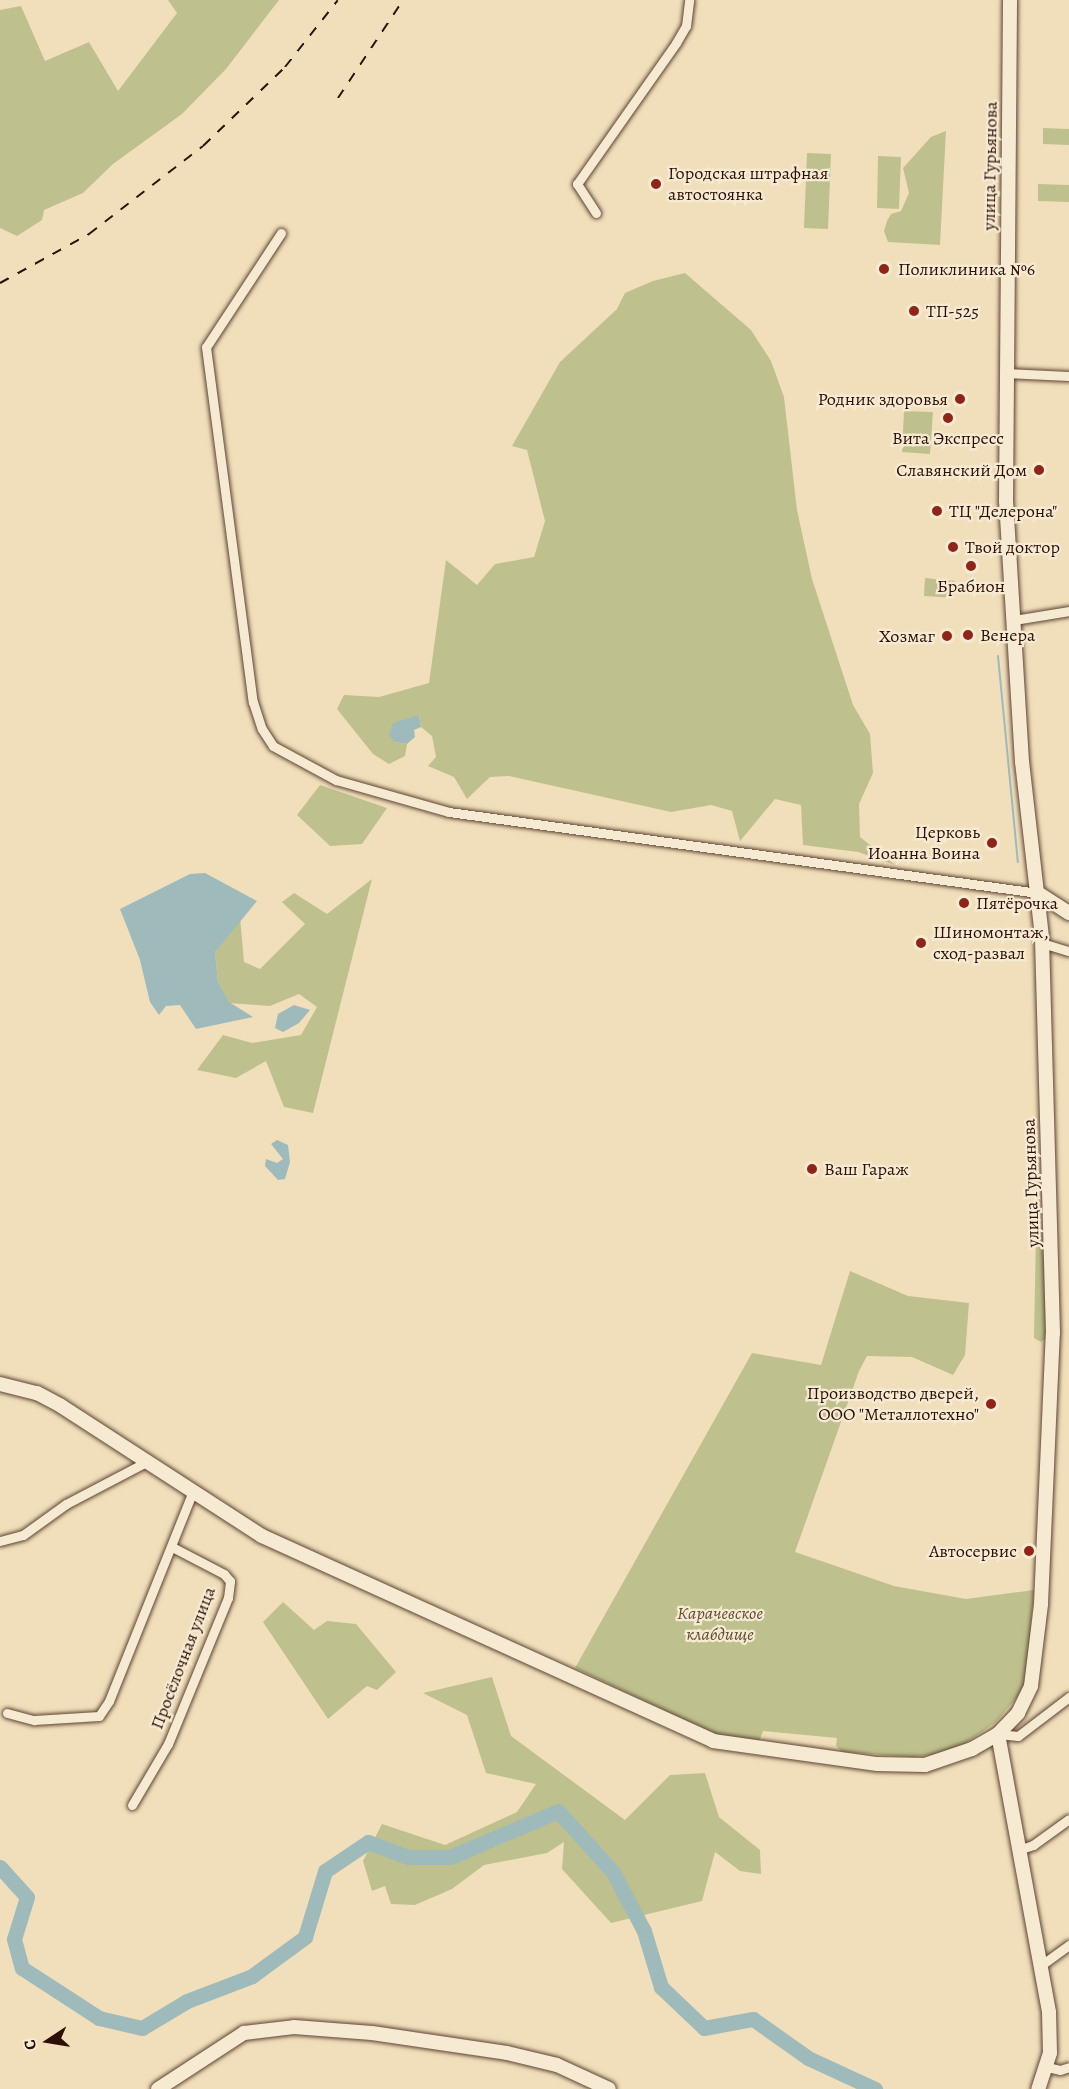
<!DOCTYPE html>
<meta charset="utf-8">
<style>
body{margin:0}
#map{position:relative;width:1069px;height:2089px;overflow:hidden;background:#f1dfbb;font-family:Alegreya,serif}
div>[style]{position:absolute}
.green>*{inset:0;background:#bec18d}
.water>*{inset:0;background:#9ebaba}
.stream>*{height:2px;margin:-1px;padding:0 1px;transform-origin:1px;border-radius:1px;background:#9ebaba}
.river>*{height:15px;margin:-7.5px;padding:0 7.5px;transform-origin:7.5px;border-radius:7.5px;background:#9ebaba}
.roads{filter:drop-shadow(0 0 2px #5d4432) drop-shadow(0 0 2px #5d4432)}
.street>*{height:9px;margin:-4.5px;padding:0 4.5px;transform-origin:4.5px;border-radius:4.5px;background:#f6ead3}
.secondary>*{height:14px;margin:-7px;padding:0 7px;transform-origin:7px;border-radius:7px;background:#f6ead3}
.rail>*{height:2px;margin-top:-1px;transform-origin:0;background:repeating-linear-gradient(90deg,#2c1005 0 10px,transparent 0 20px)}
.dots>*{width:16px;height:16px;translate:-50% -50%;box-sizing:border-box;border:3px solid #f6ead3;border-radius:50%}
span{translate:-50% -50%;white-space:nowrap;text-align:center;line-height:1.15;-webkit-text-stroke:4.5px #f6ead3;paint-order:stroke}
.street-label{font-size:18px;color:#2c1005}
.poi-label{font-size:18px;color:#2c1005}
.left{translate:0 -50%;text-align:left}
.right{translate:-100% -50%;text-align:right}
.park-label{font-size:18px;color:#5f4e35;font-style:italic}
.north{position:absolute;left:18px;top:2011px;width:60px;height:60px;-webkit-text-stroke:4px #f6ead3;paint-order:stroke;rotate:258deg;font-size:16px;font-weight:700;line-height:24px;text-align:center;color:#2c1005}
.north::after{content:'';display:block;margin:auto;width:21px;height:27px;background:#2c1005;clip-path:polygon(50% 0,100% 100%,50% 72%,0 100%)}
</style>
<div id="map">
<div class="green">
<i style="clip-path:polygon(168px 0,279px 0,226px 69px,182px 114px,113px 164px,83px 193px,44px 210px,42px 220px,17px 236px,0 228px,0 10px,21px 6px,45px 61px,89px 42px,118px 91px,177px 13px)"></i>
<i style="clip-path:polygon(1043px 128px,1069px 129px,1069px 145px,1043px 144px)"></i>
<i style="clip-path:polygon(946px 131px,940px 245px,888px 242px,884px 231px,887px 221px,891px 214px,901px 211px,909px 193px,903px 168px,931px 137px)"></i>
<i style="clip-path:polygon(807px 153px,831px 154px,828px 229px,804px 228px)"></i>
<i style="clip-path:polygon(878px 156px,901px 157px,899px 209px,877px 208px)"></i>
<i style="clip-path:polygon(1038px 184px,1069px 185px,1069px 202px,1038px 201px)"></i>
<i style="clip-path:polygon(685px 273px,751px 330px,771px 361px,784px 397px,797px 510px,812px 579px,853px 705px,870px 734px,873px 773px,859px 804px,860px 837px,895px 865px,858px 852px,803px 845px,801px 805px,775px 799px,740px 841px,732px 811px,711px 805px,671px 812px,509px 776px,490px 777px,467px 799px,454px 777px,428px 766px,436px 757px,432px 736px,421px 727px,419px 715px,394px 742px,407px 744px,405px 756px,389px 764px,373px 754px,337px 709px,344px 695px,379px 697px,429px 683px,446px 560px,477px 585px,495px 564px,534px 557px,545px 521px,527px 450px,512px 446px,560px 362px,617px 309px,625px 293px,653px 281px)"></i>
<i style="clip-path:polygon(904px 411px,933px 412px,930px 454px,902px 452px)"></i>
<i style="clip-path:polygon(925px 578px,955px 581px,954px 598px,924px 596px)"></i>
<i style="clip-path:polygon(320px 785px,387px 808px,362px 844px,330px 846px,297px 815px)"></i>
<i style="clip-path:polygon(372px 879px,313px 1113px,284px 1107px,266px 1061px,236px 1078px,197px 1070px,223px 1035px,252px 1043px,301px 1035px,317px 1007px,299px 994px,270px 1006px,229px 1003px,218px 982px,215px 952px,240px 917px,244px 962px,260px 969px,305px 924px,282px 902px,294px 893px,327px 914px)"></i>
<i style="clip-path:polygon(1042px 1227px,1049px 1336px,1041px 1342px,1034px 1338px,1036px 1231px)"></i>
<i style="clip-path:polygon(850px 1271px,908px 1296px,969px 1303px,965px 1355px,953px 1375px,912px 1357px,867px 1356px,859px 1371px,795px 1552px,894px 1586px,966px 1599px,1034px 1590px,1026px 1682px,1018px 1696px,996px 1722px,961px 1746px,938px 1754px,913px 1757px,842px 1752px,836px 1746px,837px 1738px,763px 1731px,759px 1742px,721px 1737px,575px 1668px,752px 1353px,821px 1365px)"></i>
<i style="clip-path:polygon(283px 1602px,314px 1630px,327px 1621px,356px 1624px,396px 1672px,377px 1690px,367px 1686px,328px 1719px,263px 1622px)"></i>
<i style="clip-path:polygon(492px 1677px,511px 1736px,625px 1820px,670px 1775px,705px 1773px,719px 1817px,760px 1850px,761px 1874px,740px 1871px,715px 1852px,702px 1901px,611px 1923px,562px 1869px,564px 1842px,547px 1853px,484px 1865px,452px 1889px,415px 1905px,391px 1904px,385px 1886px,372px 1891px,363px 1861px,382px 1824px,445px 1845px,517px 1812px,536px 1784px,486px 1773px,467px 1715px,423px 1693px)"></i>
</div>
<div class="water">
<i style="clip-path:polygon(419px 715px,421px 727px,414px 730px,415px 737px,407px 744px,394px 742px,389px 734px,393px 723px)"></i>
<i style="clip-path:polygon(205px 873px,257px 901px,215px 952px,218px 982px,229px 1002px,253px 1017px,196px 1029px,180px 1005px,166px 1006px,159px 1015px,150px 1002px,140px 960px,120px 909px,190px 874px)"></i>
<i style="clip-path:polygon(294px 1005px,310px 1010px,299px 1023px,283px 1032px,275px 1028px,278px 1014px)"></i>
<i style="clip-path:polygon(277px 1140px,288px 1145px,290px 1162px,285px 1179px,278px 1180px,265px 1166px,266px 1159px,277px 1163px,283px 1159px,271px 1144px)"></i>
</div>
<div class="stream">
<i style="left:998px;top:656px;width:207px;rotate:84.5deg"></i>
</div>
<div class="river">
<i style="left:0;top:1867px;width:40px;rotate:48deg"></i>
<i style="left:27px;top:1897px;width:44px;rotate:107.2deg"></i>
<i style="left:14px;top:1939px;width:30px;rotate:75deg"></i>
<i style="left:22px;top:1968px;width:92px;rotate:33deg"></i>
<i style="left:99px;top:2018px;width:44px;rotate:13.1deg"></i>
<i style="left:142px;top:2028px;width:52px;rotate:-31deg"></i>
<i style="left:187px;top:2001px;width:70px;rotate:-21deg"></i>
<i style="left:252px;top:1976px;width:66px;rotate:-36.3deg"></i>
<i style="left:305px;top:1937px;width:69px;rotate:-73.1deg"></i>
<i style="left:325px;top:1871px;width:52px;rotate:-34deg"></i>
<i style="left:368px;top:1842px;width:43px;rotate:20.6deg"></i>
<i style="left:408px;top:1857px;width:42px"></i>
<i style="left:450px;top:1857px;width:117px;rotate:-23.1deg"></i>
<i style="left:558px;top:1811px;width:82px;rotate:48deg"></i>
<i style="left:613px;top:1872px;width:67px;rotate:62.3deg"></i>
<i style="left:644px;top:1931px;width:59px;rotate:73.1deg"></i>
<i style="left:661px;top:1987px;width:59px;rotate:43.6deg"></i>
<i style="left:704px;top:2028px;width:50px;rotate:-10.4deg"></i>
<i style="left:753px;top:2019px;width:67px;rotate:35.3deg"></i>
<i style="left:808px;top:2058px;width:74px;rotate:24.8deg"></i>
</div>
<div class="roads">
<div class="street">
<i style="left:596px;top:213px;width:35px;rotate:-123deg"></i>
<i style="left:577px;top:184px;width:172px;rotate:-54.9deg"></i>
<i style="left:676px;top:43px;width:20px;rotate:-60deg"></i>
<i style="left:686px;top:26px;width:26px;rotate:-83deg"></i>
<i style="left:281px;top:233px;width:136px;rotate:123.3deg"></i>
<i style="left:206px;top:347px;width:358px;rotate:82.5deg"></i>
<i style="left:253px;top:702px;width:28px;rotate:72deg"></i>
<i style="left:262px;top:729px;width:20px;rotate:57deg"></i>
<i style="left:273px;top:746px;width:72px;rotate:28.4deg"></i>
<i style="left:336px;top:780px;width:117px;rotate:15.8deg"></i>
<i style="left:449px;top:812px;width:595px;rotate:7.83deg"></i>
<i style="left:1005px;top:373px;width:64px;rotate:2.7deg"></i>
<i style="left:1014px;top:620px;width:56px;rotate:-9.3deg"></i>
<i style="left:1042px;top:943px;width:28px;rotate:17deg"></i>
<i style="left:0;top:1541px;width:24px;rotate:-15deg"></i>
<i style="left:23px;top:1535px;width:53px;rotate:-35.8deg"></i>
<i style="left:66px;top:1504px;width:90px;rotate:-27.7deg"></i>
<i style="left:7px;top:1713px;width:28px;rotate:15deg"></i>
<i style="left:34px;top:1720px;width:65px;rotate:-3.5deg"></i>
<i style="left:99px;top:1716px;width:18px;rotate:-56deg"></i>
<i style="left:109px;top:1701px;width:223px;rotate:-68.2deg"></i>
<i style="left:998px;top:1734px;width:20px;rotate:6deg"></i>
<i style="left:1018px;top:1736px;width:64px;rotate:-37.4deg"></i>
<i style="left:132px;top:1805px;width:71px;rotate:-59.5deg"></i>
<i style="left:168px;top:1744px;width:158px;rotate:-67.7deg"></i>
<i style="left:228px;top:1598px;width:17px;rotate:-83deg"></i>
<i style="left:230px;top:1581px;width:9px;rotate:-131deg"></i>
<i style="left:224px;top:1574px;width:59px;rotate:-152.6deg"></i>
<i style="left:1018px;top:1850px;width:16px;rotate:-18deg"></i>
<i style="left:1033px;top:1845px;width:44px;rotate:-35.8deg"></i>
<i style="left:1040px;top:1966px;width:36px;rotate:-36deg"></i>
<i style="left:1047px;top:2067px;width:13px;rotate:13deg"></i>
<i style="left:1060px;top:2070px;width:9px;rotate:-18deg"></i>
</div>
<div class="secondary">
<i style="left:1038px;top:893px;width:37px;rotate:33deg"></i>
<i style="left:0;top:1384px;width:38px;rotate:14deg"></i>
<i style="left:37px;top:1393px;width:27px;rotate:28deg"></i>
<i style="left:61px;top:1406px;width:239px;rotate:32.9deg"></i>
<i style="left:262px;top:1536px;width:495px;rotate:24.4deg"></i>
<i style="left:713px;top:1741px;width:166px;rotate:8deg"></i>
<i style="left:877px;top:1764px;width:48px;rotate:1.2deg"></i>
<i style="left:925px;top:1765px;width:50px;rotate:-18.8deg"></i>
<i style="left:972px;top:1749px;width:30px;rotate:-30deg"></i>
<i style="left:998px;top:1734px;width:29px;rotate:-46deg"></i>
<i style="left:1018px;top:1713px;width:30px;rotate:-64deg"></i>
<i style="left:1031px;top:1686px;width:83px;rotate:-83deg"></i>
<i style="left:1041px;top:1604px;width:271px;rotate:-87.5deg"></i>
<i style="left:1053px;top:1333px;width:396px;rotate:-91.6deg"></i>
<i style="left:1042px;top:937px;width:176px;rotate:-96.5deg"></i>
<i style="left:1022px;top:762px;width:261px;rotate:-93.5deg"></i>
<i style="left:1006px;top:501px;width:501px;rotate:-89.54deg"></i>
<i style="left:998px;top:1734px;width:283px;rotate:79.6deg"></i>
<i style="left:1049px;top:2012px;width:41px;rotate:88.6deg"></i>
<i style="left:1050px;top:2053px;width:38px;rotate:108deg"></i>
<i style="left:158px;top:2089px;width:103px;rotate:-33.1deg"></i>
<i style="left:244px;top:2033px;width:50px;rotate:-6.8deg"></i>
<i style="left:294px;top:2027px;width:78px;rotate:4.4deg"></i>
<i style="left:372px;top:2033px;width:136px;rotate:8.4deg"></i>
<i style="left:507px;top:2053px;width:51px;rotate:13.5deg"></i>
<i style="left:557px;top:2065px;width:57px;rotate:24.8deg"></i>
</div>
</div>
<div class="rail">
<i style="left:338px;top:98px;width:118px;rotate:-56.4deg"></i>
<i style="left:0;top:283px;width:102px;rotate:-28.8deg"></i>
<i style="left:89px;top:234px;width:144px;rotate:-37.7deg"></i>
<i style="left:203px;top:146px;width:114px;rotate:-43.9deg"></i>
<i style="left:285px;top:67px;width:85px;rotate:-51.7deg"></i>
</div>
<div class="dots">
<i style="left:656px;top:184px;background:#8f2418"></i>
<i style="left:884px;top:269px;background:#8f2418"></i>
<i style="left:914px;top:311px;background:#8f2418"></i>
<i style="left:960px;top:399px;background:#8f2418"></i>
<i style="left:948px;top:418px;background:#8f2418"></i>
<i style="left:1039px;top:470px;background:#8f2418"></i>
<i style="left:937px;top:511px;background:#8f2418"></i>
<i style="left:953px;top:547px;background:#8f2418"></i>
<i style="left:971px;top:566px;background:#8f2418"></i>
<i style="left:968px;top:635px;background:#8f2418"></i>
<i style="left:947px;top:636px;background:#8f2418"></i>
<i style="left:992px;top:843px;background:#8f2418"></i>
<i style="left:964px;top:903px;background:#8f2418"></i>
<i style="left:921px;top:943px;background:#8f2418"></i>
<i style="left:812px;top:1169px;background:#8f2418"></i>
<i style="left:991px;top:1404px;background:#8f2418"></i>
<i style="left:1029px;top:1551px;background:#8f2418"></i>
</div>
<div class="street-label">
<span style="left:990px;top:166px;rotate:-89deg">улица Гурьянова</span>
<span style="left:1031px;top:1183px;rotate:-92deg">улица Гурьянова</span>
<span style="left:183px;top:1658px;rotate:-69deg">Просёлочная улица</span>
</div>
<div class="poi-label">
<span class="left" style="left:668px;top:184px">Городская штрафная<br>автостоянка</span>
<span class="left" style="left:898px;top:269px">Поликлиника №6</span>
<span class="left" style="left:926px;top:311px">ТП-525</span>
<span class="right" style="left:948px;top:399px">Родник здоровья</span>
<span style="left:948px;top:438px">Вита Экспресс</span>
<span class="right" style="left:1027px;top:470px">Славянский Дом</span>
<span class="left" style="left:949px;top:511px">ТЦ "Делерона"</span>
<span class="left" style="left:965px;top:547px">Твой доктор</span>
<span style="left:971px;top:586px">Брабион</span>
<span class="left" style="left:980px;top:635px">Венера</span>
<span class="right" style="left:935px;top:636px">Хозмаг</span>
<span class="right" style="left:980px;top:843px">Церковь<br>Иоанна Воина</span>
<span class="left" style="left:976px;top:903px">Пятёрочка</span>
<span class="left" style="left:933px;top:943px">Шиномонтаж,<br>сход-развал</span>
<span class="left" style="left:824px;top:1169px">Ваш Гараж</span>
<span class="right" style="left:979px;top:1404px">Производство дверей,<br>ООО "Металлотехно"</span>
<span class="right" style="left:1017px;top:1551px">Автосервис</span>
</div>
<div class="park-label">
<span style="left:720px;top:1624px">Карачевское<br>клабдище</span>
</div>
<div class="north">С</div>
</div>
